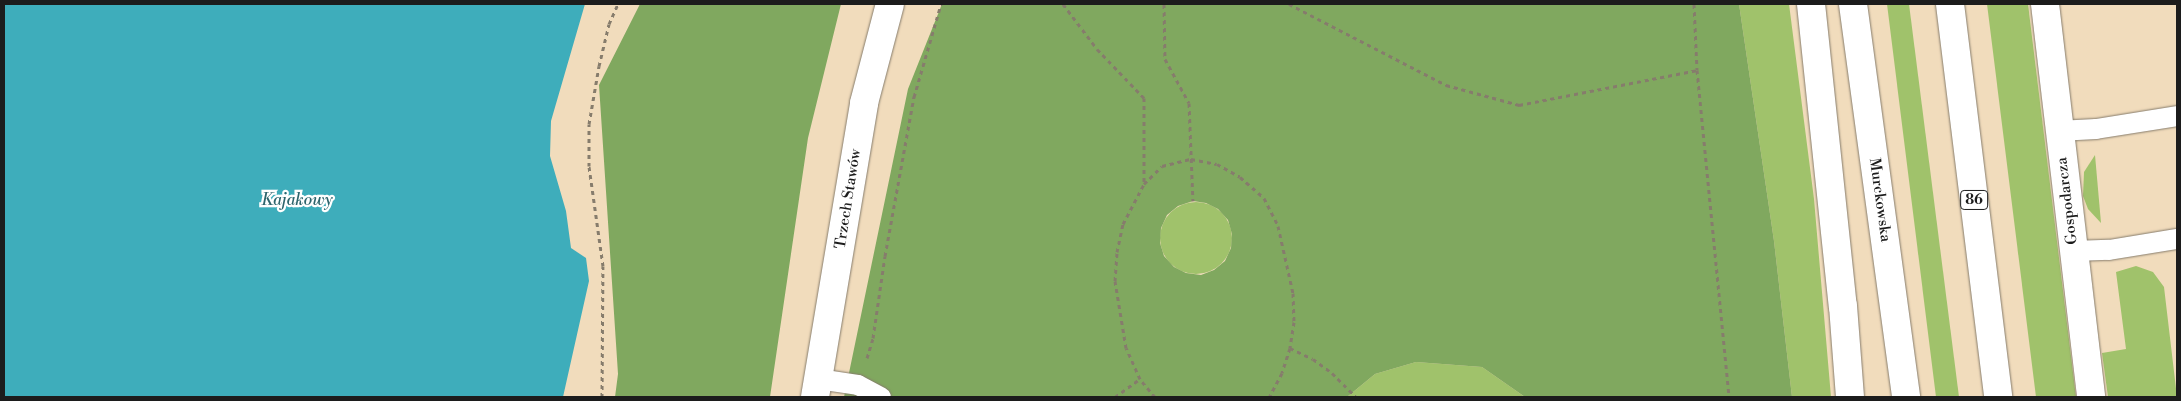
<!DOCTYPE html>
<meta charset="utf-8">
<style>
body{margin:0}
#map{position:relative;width:2181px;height:401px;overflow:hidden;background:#f1dcbc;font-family:"Libre Bodoni",serif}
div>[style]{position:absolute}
.green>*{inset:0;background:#a0c26b}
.round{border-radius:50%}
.forest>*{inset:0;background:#80a85f}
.water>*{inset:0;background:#3eadbb}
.path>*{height:3px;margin-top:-1.5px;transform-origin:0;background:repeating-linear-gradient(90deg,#867c6c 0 4px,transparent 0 8px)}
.roads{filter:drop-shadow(0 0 1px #867c6c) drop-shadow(0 0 1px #867c6c)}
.lane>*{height:20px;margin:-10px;padding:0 10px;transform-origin:10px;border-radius:10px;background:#fff}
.street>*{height:28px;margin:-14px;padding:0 14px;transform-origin:14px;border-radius:14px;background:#fff}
.secondary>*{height:28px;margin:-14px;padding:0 14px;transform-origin:14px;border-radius:14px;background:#fff}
.highway>*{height:28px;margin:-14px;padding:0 14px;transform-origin:14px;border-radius:14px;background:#fff}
span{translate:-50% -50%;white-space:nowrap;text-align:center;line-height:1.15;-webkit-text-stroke:4.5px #fff;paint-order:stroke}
.shield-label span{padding:1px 4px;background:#fff;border:1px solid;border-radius:4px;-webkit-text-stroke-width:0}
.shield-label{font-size:14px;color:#1c1c1c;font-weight:700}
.street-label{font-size:15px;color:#1c1c1c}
.water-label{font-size:16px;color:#2d646c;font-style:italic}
.frame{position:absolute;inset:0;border:5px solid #1c1c1c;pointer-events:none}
</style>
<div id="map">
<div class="green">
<i style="clip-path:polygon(1739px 4px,1789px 4px,1814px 199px,1831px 397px,1792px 397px,1774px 241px)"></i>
<i style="clip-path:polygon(1887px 4px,1909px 4px,1959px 397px,1936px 397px)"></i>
<i style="clip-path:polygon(1987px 4px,2028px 4px,2076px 397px,2036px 397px)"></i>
<i style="clip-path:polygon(2095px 155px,2101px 223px,2088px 209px,2083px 196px,2084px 172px)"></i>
<i class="round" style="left:1160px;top:202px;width:72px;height:72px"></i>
<i style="clip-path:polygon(2136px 266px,2153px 272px,2164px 287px,2177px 397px,2108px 397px,2102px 353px,2126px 349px,2116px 272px)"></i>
<i style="clip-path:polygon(1416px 362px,1482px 367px,1525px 397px,1347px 397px,1375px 374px)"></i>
</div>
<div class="forest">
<i style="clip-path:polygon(640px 4px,841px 4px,808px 138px,770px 397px,615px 397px,618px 374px,599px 85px)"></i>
<i style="clip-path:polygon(evenodd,942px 4px,1739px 4px,1774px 241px,1792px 397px,1525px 397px,1482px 367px,1416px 362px,1375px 374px,1347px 397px,844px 397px,908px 89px,942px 4px,1193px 201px,1206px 203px,1218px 209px,1228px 220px,1232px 234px,1231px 248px,1225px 261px,1214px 270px,1201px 275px,1186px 273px,1174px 267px,1164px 256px,1160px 243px,1161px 228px,1167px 215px,1178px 206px,1193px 201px)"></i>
</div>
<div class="water">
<i style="clip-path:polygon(4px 4px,585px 4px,551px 121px,550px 156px,566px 211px,571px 248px,586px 258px,589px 281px,563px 397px,4px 397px)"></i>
</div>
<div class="path">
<i style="left:1063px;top:4px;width:56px;rotate:52.9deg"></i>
<i style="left:1097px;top:49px;width:68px;rotate:46.2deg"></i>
<i style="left:1144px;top:98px;width:85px;rotate:90deg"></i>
<i style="left:1164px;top:4px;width:55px;rotate:89deg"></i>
<i style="left:1165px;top:59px;width:50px;rotate:61.4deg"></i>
<i style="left:1189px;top:103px;width:98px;rotate:87.7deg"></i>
<i style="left:1289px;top:4px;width:177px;rotate:27.3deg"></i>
<i style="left:1446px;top:85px;width:76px;rotate:15.3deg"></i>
<i style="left:1519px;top:105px;width:181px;rotate:-11.1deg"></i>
<i style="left:1694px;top:4px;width:66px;rotate:87.4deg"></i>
<i style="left:1697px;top:70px;width:329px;rotate:84.4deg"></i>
<i style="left:1290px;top:348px;width:25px;rotate:26deg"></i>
<i style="left:1313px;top:359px;width:24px;rotate:36deg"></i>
<i style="left:1332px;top:373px;width:34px;rotate:45deg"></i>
<i style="left:867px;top:358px;width:21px;rotate:-73deg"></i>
<i style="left:873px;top:338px;width:83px;rotate:-81.7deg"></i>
<i style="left:885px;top:256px;width:162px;rotate:-79.7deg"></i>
<i style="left:914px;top:97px;width:97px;rotate:-73.8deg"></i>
<i style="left:602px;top:397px;width:131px;rotate:-89.6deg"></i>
<i style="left:603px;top:266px;width:101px;rotate:-98deg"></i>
<i style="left:589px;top:166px;width:42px;rotate:-90deg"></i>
<i style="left:589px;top:124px;width:59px;rotate:-80.2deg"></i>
<i style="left:599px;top:66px;width:43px;rotate:-76.6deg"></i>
<i style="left:609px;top:24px;width:22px;rotate:-66deg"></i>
<i style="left:1115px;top:397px;width:31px;rotate:-36deg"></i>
<i style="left:1155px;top:397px;width:23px;rotate:-130deg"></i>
<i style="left:1140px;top:379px;width:34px;rotate:-114deg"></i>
<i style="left:1126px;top:348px;width:68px;rotate:-99.3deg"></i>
<i style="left:1115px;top:281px;width:29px;rotate:-86deg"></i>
<i style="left:1117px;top:252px;width:29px;rotate:-78deg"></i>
<i style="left:1123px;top:224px;width:45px;rotate:-62.3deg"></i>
<i style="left:1144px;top:184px;width:25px;rotate:-45deg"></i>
<i style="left:1162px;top:166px;width:30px;rotate:-14deg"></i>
<i style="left:1191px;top:159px;width:26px;rotate:11deg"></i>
<i style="left:1217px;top:164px;width:26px;rotate:29deg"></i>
<i style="left:1240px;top:177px;width:32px;rotate:41deg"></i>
<i style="left:1264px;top:198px;width:31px;rotate:63deg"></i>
<i style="left:1278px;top:226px;width:69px;rotate:77.4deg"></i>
<i style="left:1293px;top:293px;width:29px;rotate:88deg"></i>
<i style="left:1294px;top:322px;width:26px;rotate:99deg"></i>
<i style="left:1290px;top:348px;width:26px;rotate:108deg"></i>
<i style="left:1282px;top:373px;width:27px;rotate:118deg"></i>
</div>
<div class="roads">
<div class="lane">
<i style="left:2058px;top:131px;width:38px;rotate:-3deg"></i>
<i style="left:2096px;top:129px;width:82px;rotate:-9.1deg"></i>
<i style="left:2073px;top:251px;width:36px;rotate:-2deg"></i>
<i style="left:2109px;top:250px;width:69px;rotate:-9.2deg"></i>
<i style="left:818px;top:379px;width:40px;rotate:8.5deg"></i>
<i style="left:858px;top:385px;width:26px;rotate:28deg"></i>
</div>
<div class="street">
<i style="left:815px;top:397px;width:298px;rotate:-80.5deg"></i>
<i style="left:864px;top:103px;width:102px;rotate:-75.3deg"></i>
</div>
<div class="secondary">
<i style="left:2045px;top:4px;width:396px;rotate:83.3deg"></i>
</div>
<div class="highway">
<i style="left:1811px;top:4px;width:304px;rotate:84deg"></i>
<i style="left:1843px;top:306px;width:91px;rotate:85.6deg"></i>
<i style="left:1853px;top:4px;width:397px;rotate:82.3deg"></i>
<i style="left:1950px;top:4px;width:396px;rotate:83deg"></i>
</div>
</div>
<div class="shield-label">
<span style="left:1974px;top:200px">86</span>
</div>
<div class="street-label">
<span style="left:848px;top:199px;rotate:-81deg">Trzech Stawów</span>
<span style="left:1880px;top:200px;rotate:82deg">Murckowska</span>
<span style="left:2067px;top:201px;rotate:-97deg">Gospodarcza</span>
</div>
<div class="water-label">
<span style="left:297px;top:200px">Kajakowy</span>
</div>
<div class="frame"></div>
</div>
